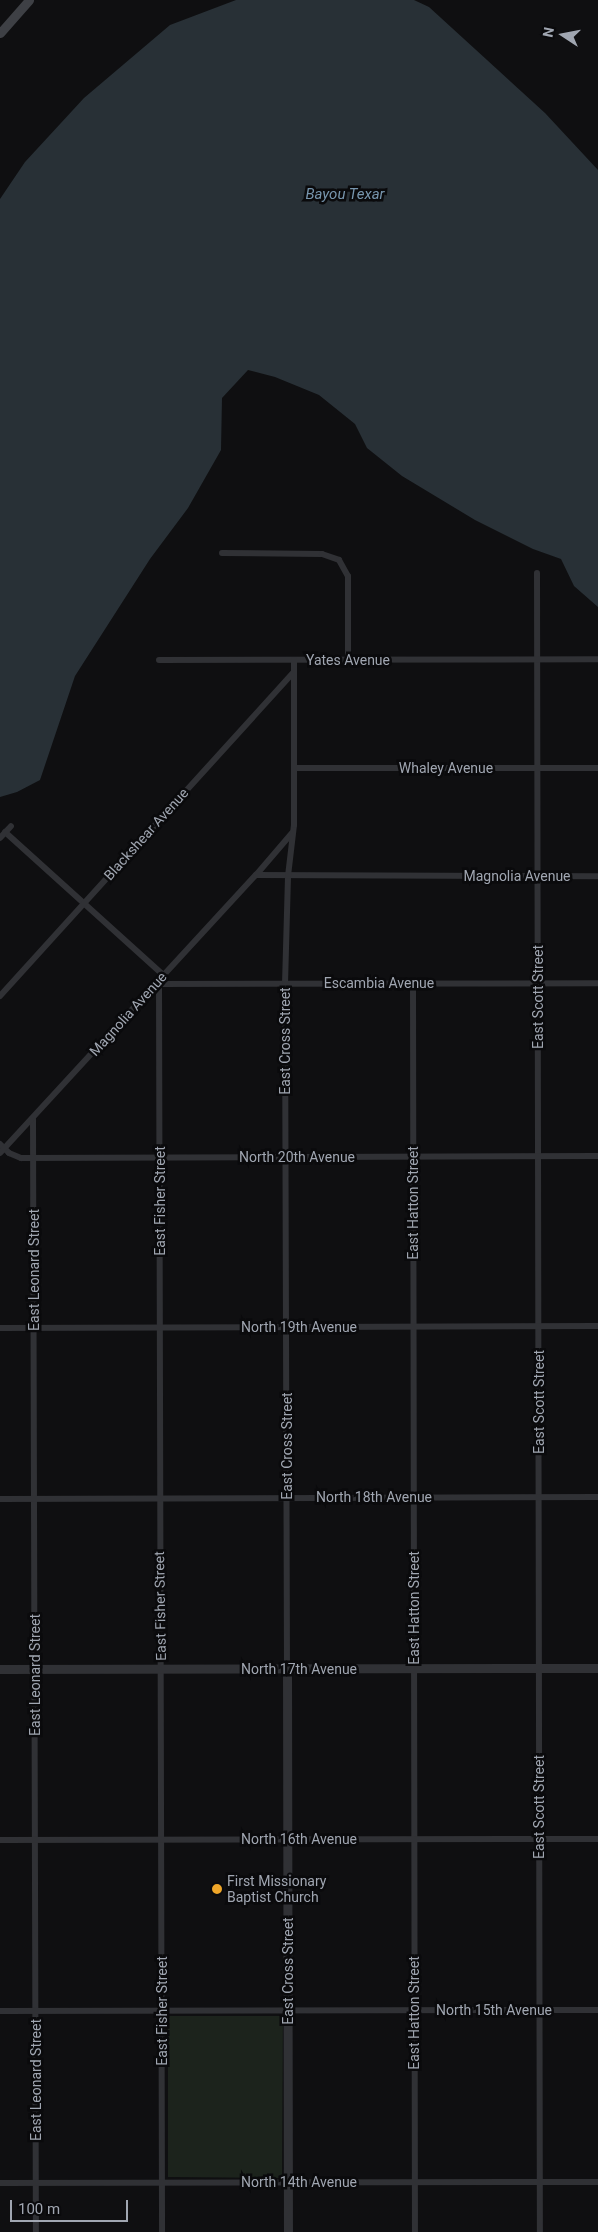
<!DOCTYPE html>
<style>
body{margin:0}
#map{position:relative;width:598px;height:2232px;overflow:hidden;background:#0f0f11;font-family:Roboto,sans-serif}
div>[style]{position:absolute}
.green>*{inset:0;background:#1c231c}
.water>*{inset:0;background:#283036}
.minor>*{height:6px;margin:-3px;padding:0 3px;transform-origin:3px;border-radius:3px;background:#303135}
.tertiary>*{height:9px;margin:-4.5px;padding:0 4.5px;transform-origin:4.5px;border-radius:4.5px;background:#303135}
.secondary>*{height:9px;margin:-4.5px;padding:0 4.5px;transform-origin:4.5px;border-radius:4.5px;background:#3e4045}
.dots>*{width:14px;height:14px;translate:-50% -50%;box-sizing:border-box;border:2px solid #0a0a0c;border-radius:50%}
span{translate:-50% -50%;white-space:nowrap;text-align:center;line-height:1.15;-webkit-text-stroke:5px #0a0a0c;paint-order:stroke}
.street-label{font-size:14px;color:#a0a6b1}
.poi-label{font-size:14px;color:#a0a6b1}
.left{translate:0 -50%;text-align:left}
.water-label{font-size:15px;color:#7795ad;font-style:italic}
.north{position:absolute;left:538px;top:10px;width:50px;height:50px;-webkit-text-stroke:4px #0a0a0c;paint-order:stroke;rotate:281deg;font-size:14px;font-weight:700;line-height:20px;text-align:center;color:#a0a6b1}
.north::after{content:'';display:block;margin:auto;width:18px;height:22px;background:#a0a6b1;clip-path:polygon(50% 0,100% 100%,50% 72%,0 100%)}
.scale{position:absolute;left:10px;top:2200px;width:118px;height:22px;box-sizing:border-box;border:2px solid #a0a6b1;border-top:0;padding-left:6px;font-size:15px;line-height:18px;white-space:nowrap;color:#a0a6b1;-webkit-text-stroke:4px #0a0a0c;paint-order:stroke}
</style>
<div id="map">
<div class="green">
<i style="clip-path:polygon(168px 2016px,283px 2016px,282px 2178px,168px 2177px)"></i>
</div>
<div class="water">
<i style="clip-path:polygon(236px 0,414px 0,429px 7px,545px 113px,598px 170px,598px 607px,574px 586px,561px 559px,533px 549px,475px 520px,402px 476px,367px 448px,355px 424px,319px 395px,275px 377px,248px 370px,222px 398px,221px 450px,188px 508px,150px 559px,75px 676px,40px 780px,17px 792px,0 797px,0 199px,25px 162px,84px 98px,170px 25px)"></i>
</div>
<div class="minor">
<i style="left:222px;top:553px;width:100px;rotate:0.6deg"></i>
<i style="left:322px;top:554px;width:18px;rotate:19deg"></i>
<i style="left:339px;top:560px;width:18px;rotate:61deg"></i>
<i style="left:348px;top:576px;width:84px;rotate:90deg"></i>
<i style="left:537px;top:573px;width:1659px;rotate:89.9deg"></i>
<i style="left:159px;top:660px;width:439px;rotate:-0.1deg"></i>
<i style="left:294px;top:768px;width:304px"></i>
<i style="left:5px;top:832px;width:213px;rotate:42.1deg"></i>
<i style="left:0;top:838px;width:16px;rotate:-47deg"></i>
<i style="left:256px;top:875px;width:55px;rotate:-49.4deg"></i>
<i style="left:157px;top:981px;width:4px;rotate:56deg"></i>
<i style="left:159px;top:984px;width:1248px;rotate:89.86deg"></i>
<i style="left:413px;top:983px;width:1249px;rotate:89.91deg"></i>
<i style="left:159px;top:984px;width:439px;rotate:-0.1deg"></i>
<i style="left:0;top:996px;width:436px;rotate:-47.8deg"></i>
<i style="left:33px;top:1119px;width:1113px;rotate:89.85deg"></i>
<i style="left:0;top:1144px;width:13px;rotate:45deg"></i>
<i style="left:9px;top:1153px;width:13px;rotate:23deg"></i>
<i style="left:21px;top:1158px;width:577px;rotate:-0.2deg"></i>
<i style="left:0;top:1153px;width:378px;rotate:-47.4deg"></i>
<i style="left:256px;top:875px;width:342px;rotate:0.2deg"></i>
<i style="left:0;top:1328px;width:598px;rotate:-0.19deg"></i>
<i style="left:0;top:1499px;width:598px;rotate:-0.19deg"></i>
<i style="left:287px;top:1669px;width:685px;rotate:-90.17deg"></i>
<i style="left:285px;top:984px;width:108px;rotate:-88.4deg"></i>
<i style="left:288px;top:876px;width:51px;rotate:-83.3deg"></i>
<i style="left:294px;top:825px;width:165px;rotate:-90deg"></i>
<i style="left:0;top:1840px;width:598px;rotate:-0.1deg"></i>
<i style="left:0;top:2011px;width:598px;rotate:-0.1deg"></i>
<i style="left:0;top:2183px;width:598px;rotate:-0.1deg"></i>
</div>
<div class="tertiary">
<i style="left:0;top:1669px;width:598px;rotate:-0.1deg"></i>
<i style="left:287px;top:1669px;width:563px;rotate:89.9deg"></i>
</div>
<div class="secondary">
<i style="left:0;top:33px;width:44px;rotate:-48.7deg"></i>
</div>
<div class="dots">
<i style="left:217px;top:1889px;background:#efa629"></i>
</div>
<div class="street-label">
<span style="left:348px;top:660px">Yates Avenue</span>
<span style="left:446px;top:768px">Whaley Avenue</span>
<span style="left:146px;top:834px;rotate:-48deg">Blackshear Avenue</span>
<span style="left:517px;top:876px">Magnolia Avenue</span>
<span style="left:379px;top:983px">Escambia Avenue</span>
<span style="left:538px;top:997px;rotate:-90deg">East Scott Street</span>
<span style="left:128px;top:1014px;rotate:-48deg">Magnolia Avenue</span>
<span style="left:285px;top:1041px;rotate:-90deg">East Cross Street</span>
<span style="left:297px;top:1157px">North 20th Avenue</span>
<span style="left:160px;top:1201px;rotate:-90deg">East Fisher Street</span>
<span style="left:413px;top:1203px;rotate:-90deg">East Hatton Street</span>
<span style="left:34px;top:1270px;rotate:-90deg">East Leonard Street</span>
<span style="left:299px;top:1327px">North 19th Avenue</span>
<span style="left:539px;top:1402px;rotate:-90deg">East Scott Street</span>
<span style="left:287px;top:1446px;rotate:-90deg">East Cross Street</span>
<span style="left:374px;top:1497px">North 18th Avenue</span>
<span style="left:160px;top:1606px;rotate:-91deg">East Fisher Street</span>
<span style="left:414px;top:1608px;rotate:-90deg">East Hatton Street</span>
<span style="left:299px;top:1669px">North 17th Avenue</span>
<span style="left:35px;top:1675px;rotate:-90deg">East Leonard Street</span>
<span style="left:539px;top:1807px;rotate:-90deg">East Scott Street</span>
<span style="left:299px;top:1839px">North 16th Avenue</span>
<span style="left:288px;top:1971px;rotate:-90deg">East Cross Street</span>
<span style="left:494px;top:2010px">North 15th Avenue</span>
<span style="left:162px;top:2011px;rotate:-90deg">East Fisher Street</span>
<span style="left:414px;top:2013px;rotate:-90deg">East Hatton Street</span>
<span style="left:36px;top:2080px;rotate:-90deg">East Leonard Street</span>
<span style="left:299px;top:2182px">North 14th Avenue</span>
</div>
<div class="poi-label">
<span class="left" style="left:227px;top:1889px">First Missionary<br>Baptist Church</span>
</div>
<div class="water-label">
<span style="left:345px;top:195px">Bayou Texar</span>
</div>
<div class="north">N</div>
<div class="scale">100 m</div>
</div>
